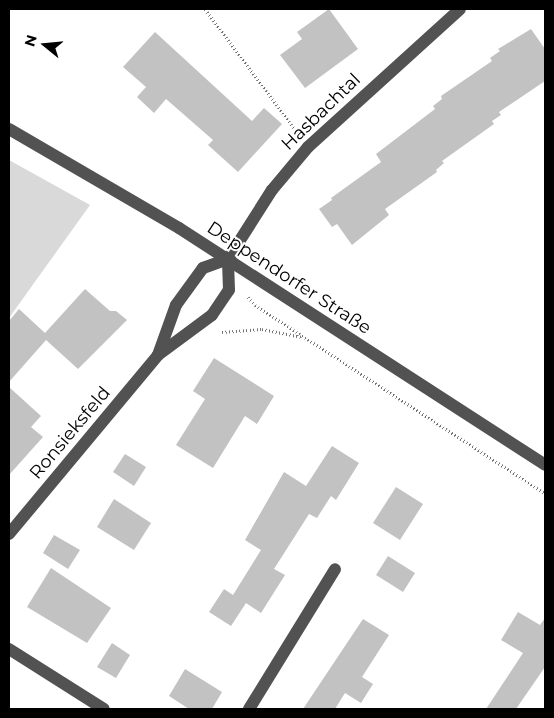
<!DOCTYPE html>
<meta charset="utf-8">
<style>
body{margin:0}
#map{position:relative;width:554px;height:718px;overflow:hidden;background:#fff;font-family:Montserrat,sans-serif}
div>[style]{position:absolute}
.green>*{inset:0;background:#d9d9d9}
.building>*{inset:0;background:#c2c2c2}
.path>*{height:3px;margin-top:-1.5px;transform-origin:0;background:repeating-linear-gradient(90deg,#747474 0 1px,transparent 0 3.5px)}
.minor>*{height:12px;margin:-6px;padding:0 6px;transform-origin:6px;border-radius:6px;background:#525252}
span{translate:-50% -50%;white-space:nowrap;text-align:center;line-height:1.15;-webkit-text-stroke:4px #fff;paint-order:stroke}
.street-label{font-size:18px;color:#000}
.frame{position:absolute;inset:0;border:10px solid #000;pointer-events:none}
.north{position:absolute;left:20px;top:20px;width:50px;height:50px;-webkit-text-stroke:4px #fff;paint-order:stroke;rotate:287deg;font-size:14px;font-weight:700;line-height:20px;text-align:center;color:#000}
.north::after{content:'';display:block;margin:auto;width:18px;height:22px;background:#000;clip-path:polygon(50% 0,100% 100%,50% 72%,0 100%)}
</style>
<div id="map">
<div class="green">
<i style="clip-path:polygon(9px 160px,90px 205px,9px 318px)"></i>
</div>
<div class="building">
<i style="clip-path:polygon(329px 9px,358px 49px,305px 88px,280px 55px,302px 39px,297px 32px)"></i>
<i style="clip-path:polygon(531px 29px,545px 49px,545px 81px,499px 112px,501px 115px,492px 121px,494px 124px,442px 161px,444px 163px,436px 170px,437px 172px,385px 209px,389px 215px,352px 245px,337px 224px,332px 227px,319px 209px,332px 200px,331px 198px,381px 162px,376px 154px,435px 109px,433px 106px,442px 99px,441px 96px,492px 61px,490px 58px,500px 51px,498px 49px)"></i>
<i style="clip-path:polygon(155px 32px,252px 121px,264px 108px,282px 124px,238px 172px,208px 145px,213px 140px,166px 99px,154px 113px,137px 97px,146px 87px,123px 67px)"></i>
<i style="clip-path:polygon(85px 289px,110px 311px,116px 311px,127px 320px,78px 369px,46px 340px,9px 382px,9px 321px,19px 309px,45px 333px)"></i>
<i style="clip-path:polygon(214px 358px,274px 396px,257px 424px,245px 416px,213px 468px,176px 445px,205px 399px,193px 391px)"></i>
<i style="clip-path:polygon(9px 387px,41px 416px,31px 427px,43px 437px,9px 475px)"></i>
<i style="clip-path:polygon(332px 446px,359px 463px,336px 500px,331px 496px,317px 518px,309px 514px,274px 569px,285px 575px,261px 613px,246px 603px,231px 626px,209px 612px,224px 589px,233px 595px,261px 550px,245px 540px,284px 472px,306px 486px)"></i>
<i style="clip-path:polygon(125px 454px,146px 467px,134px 486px,113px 472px)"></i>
<i style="clip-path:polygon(396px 487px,423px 504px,400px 540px,373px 523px)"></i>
<i style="clip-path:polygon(114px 499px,151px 523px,134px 550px,97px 527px)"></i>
<i style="clip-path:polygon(54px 535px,80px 550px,68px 569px,43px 553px)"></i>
<i style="clip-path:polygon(388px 556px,415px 573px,403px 592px,376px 575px)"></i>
<i style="clip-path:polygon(51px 568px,111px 608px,87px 643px,27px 607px)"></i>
<i style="clip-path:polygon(518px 612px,540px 625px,545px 618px,545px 667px,516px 709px,486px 709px,523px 653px,501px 640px)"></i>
<i style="clip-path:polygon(363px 619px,389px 635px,362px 677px,373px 684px,361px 703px,345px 693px,335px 709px,303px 709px)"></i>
<i style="clip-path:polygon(112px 643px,130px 655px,116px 678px,97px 667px)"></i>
<i style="clip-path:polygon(185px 669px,222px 692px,212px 709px,189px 709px,169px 696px)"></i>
</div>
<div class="path">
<i style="left:205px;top:9px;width:154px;rotate:53.2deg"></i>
<i style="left:248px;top:297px;width:11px;rotate:49deg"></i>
<i style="left:255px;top:305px;width:346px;rotate:33deg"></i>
<i style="left:222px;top:332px;width:40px;rotate:-4.3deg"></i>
<i style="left:262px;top:329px;width:41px;rotate:11.3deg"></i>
</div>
<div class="minor">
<i style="left:9px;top:129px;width:197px;rotate:30.2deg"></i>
<i style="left:179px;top:228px;width:436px;rotate:32.9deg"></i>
<i style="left:228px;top:259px;width:82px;rotate:-57.5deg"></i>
<i style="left:272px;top:190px;width:56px;rotate:-50.1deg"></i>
<i style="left:308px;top:147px;width:205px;rotate:-42.2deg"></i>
<i style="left:158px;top:355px;width:53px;rotate:-70.2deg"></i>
<i style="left:176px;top:305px;width:46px;rotate:-53.9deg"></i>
<i style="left:203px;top:268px;width:27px;rotate:-20deg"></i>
<i style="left:9px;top:534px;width:233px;rotate:-50.2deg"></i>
<i style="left:158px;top:355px;width:67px;rotate:-36.5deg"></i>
<i style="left:212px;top:315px;width:30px;rotate:-56deg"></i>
<i style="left:229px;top:290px;width:31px;rotate:-92deg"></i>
<i style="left:9px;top:649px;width:112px;rotate:32.3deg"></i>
<i style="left:249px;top:709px;width:164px;rotate:-58.4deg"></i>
</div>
<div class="street-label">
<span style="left:321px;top:112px;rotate:-44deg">Hasbachtal</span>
<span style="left:289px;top:278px;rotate:33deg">Deppendorfer Straße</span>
<span style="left:70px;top:433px;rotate:-50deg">Ronsieksfeld</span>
</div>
<div class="frame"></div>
<div class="north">N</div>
</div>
